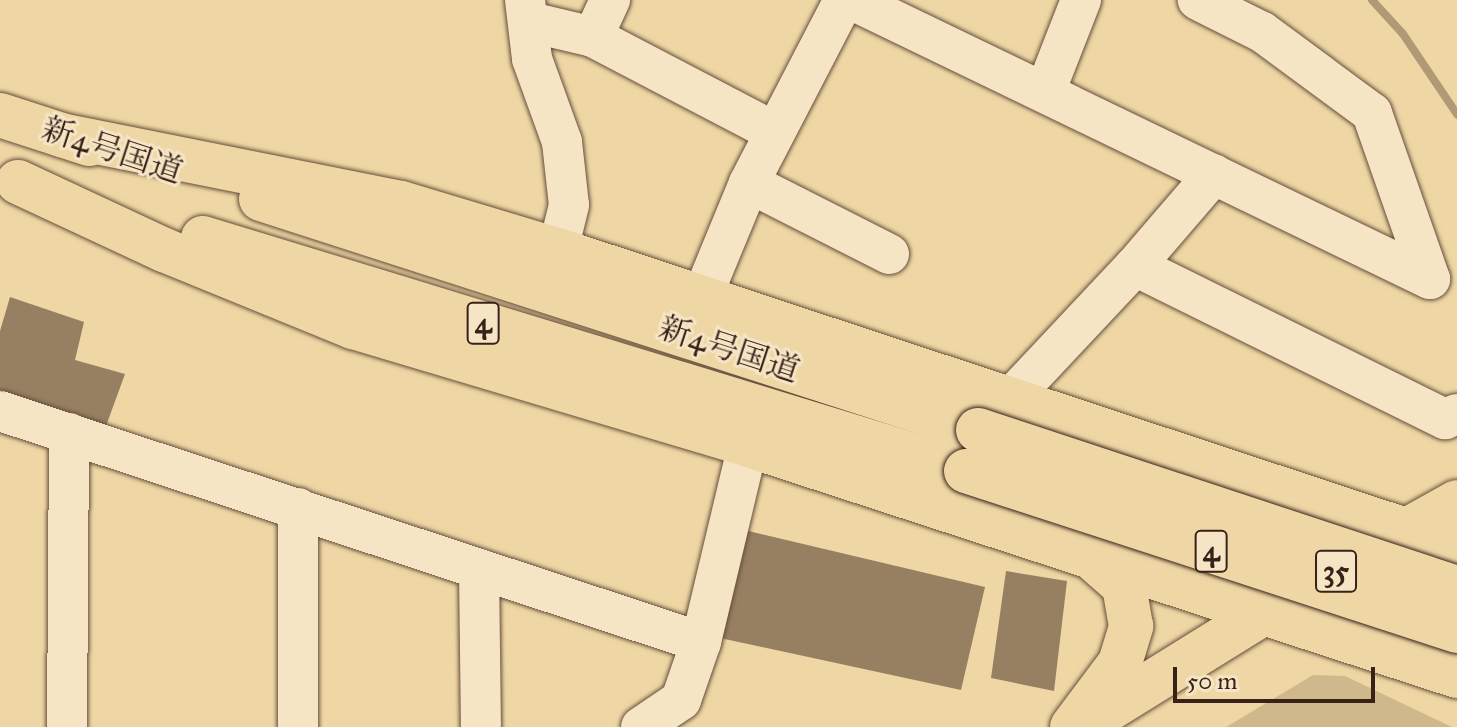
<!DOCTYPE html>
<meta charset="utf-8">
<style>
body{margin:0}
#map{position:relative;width:1457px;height:727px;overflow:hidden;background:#efd7a5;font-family:"IM FELL Great Primer","Noto Serif JP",serif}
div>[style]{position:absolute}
.green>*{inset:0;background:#d0b88d}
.stream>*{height:8px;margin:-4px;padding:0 4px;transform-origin:4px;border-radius:4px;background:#b19975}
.building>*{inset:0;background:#978062}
.roads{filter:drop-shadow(0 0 2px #664e3c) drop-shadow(0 0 2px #664e3c)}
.minor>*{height:40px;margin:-20px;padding:0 20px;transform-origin:20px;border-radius:20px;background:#f5e5c4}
.major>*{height:44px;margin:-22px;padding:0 22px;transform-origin:22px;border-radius:22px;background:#efd7a5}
.highway>*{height:44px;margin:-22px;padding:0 22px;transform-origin:22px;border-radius:22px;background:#efd7a5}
.bridges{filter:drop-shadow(0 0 2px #382119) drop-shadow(0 0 2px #382119)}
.highway-bridge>*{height:44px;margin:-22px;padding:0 22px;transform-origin:22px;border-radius:22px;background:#efd7a5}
span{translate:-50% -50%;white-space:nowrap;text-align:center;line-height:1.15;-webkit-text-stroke:6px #f5e5c4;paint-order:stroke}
.shield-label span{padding:2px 6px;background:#f5e5c4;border:2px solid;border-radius:6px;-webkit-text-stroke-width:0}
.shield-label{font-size:30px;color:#382119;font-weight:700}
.street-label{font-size:32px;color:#382119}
.scale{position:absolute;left:1173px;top:667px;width:202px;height:36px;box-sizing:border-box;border:4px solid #382119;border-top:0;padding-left:10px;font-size:24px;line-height:28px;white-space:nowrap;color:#382119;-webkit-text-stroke:6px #f5e5c4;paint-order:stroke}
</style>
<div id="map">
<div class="green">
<i style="clip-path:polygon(1313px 675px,1345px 676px,1452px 727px,1226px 727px)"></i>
</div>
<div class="stream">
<i style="left:1372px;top:0;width:46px;rotate:47.6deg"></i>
<i style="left:1403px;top:34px;width:97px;rotate:56deg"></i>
</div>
<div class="building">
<i style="clip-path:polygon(10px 297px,84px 322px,75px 360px,125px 374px,106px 426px,0 395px,0 331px)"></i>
<i style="clip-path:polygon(744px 530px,985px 587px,961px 690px,720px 638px)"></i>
<i style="clip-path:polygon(1006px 571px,1067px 581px,1054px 691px,991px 678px)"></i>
</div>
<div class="roads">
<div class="minor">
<i style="left:525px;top:0;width:59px;rotate:83.2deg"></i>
<i style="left:532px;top:59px;width:88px;rotate:70.1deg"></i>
<i style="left:562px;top:142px;width:63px;rotate:83.7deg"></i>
<i style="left:569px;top:205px;width:46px;rotate:103.7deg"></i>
<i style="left:852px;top:0;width:642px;rotate:25.77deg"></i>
<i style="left:1430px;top:279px;width:176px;rotate:-109.3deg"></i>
<i style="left:1372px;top:113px;width:137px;rotate:-143.6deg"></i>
<i style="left:1262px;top:32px;width:72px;rotate:-153.4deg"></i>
<i style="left:530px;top:22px;width:65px;rotate:13.4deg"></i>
<i style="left:593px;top:37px;width:41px;rotate:-65.3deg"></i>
<i style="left:593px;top:37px;width:205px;rotate:27.6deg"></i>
<i style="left:1045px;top:92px;width:99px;rotate:-68.6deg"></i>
<i style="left:749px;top:183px;width:157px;rotate:26.9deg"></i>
<i style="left:1135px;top:266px;width:121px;rotate:-49.3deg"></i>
<i style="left:702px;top:297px;width:123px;rotate:-67.6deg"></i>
<i style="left:749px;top:183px;width:206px;rotate:-62.6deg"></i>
<i style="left:1011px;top:398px;width:181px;rotate:-46.8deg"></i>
<i style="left:1135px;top:266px;width:346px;rotate:26.3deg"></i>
<i style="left:1445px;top:419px;width:13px;rotate:-23deg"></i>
<i style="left:0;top:411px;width:738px;rotate:18.24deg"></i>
<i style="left:479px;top:569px;width:158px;rotate:89.3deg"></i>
<i style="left:67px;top:727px;width:294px;rotate:-89.6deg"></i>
<i style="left:298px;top:727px;width:219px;rotate:-90deg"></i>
<i style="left:641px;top:727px;width:48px;rotate:-34deg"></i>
<i style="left:681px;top:700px;width:61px;rotate:-71deg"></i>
<i style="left:701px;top:642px;width:203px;rotate:-76.6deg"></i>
</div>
<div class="major">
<i style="left:1382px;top:544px;width:86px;rotate:-29.2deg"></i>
<i style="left:1080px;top:727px;width:245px;rotate:-31.8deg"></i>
</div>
<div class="highway">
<i style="left:0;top:115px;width:94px;rotate:18deg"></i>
<i style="left:61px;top:135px;width:347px;rotate:11.3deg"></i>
<i style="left:401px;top:203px;width:164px;rotate:16.7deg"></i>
<i style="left:558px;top:250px;width:947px;rotate:18.28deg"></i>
<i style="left:18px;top:182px;width:161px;rotate:25deg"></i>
<i style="left:164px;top:250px;width:204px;rotate:22.2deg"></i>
<i style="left:353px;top:327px;width:412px;rotate:16.6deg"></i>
<i style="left:748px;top:445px;width:746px;rotate:18.05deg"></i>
<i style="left:261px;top:199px;width:753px;rotate:17.86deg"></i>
<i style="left:203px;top:238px;width:798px;rotate:16.98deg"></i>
<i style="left:1072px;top:727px;width:80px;rotate:-53.1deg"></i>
<i style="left:1120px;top:663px;width:39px;rotate:-73deg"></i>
<i style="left:1131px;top:626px;width:41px;rotate:-99.9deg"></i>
<i style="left:1124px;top:586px;width:45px;rotate:-138.6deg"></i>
</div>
</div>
<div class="bridges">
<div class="highway-bridge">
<i style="left:978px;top:430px;width:504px;rotate:18.26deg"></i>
<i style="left:966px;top:471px;width:516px;rotate:18.05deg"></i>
</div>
</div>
<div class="shield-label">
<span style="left:483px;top:323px">4</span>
<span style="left:1211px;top:551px">4</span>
<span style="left:1336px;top:571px">35</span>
</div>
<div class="street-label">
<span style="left:112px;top:151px;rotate:18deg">新4号国道</span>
<span style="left:729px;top:350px;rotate:18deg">新4号国道</span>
</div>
<div class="scale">50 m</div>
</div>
